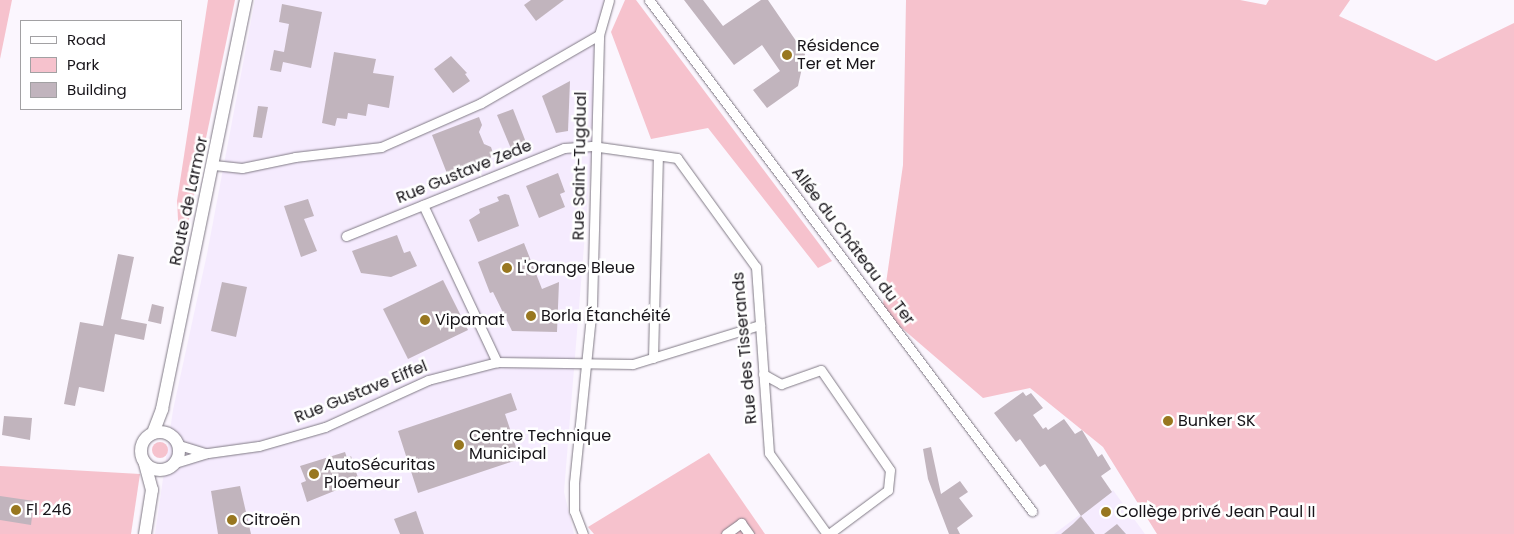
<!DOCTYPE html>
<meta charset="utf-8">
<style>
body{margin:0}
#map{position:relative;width:1514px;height:534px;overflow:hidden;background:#fbf6fe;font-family:Poppins,sans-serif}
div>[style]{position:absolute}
.built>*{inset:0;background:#f5ebfe}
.green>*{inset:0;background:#f6c2cd}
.round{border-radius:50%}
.building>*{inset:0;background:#c1b4bd}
.roads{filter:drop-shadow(0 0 1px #807a85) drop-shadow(0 0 1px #807a85)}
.minor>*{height:9px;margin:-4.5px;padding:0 4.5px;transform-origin:4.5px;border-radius:4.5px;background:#fff}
.secondary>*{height:12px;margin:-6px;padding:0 6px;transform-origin:6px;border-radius:6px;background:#fff}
.secondary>.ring{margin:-6px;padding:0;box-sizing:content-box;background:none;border:12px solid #fff;border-radius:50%}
.dots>*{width:14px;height:14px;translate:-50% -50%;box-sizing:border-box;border:2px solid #fff;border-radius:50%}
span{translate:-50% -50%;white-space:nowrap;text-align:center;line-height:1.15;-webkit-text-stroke:5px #fff;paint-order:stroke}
.poi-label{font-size:16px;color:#171419}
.left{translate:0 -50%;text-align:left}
.street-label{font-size:16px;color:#171419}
.legend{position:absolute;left:20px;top:20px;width:162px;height:90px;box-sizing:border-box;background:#fff;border:1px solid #a2a1a3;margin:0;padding:6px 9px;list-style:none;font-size:15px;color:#171419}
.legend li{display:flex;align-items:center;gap:10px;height:25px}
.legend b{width:25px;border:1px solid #a2a1a3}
</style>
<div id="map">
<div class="built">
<i style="clip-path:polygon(255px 0,604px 0,564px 492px,574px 534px,155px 534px,173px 410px,207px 254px)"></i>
<i style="clip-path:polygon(1113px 490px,1145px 534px,1054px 534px)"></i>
</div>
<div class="green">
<i style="clip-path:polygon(0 0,12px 0,0 59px)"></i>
<i style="clip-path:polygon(208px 0,235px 0,185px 238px,179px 237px,177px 201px)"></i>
<i style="clip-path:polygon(625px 0,636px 0,832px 261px,818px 268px,708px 128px,651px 139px,611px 32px)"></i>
<i style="clip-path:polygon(906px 0,1240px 0,1266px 5px,1269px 0,1350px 0,1339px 16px,1436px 61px,1514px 23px,1514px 534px,1157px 534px,1103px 447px,1030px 388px,983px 398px,882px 311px,903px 165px)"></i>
<i class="round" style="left:152px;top:442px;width:16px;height:16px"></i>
<i style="clip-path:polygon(709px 453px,765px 534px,594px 534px,588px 527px)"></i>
<i style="clip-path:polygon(0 466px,140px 474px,131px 534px,0 534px)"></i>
</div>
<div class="building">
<i style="clip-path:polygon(531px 0,564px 0,536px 21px,524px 5px)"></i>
<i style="clip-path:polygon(684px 0,703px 0,723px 26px,761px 0,768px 0,805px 54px,798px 86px,767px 108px,753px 90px,780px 71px,762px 45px,734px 65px)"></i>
<i style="clip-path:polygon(282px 4px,322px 12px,311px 68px,283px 62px,281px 72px,270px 70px,274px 50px,284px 52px,289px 24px,279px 22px)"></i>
<i style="clip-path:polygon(334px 52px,376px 59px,373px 73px,394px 76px,389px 108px,368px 104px,366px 116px,348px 113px,347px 119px,337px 118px,335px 126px,322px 123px)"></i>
<i style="clip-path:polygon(451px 56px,467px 73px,465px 74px,470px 81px,453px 93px,434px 69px)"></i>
<i style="clip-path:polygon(570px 81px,568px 131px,556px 133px,542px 96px)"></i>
<i style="clip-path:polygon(258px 106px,268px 107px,262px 138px,253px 137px)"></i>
<i style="clip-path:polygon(513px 109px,527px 145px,512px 151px,497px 115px)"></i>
<i style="clip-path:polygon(479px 117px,482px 125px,479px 132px,484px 144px,491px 147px,493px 153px,490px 159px,448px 176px,432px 135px)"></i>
<i style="clip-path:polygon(558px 173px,565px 192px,560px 194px,565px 207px,539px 218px,526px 186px)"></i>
<i style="clip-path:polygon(505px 194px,509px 195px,519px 226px,478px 242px,469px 220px,480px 213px,479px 209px,499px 201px,497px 197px)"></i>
<i style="clip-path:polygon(308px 199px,314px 216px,304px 219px,317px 251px,301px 257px,284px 206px)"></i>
<i style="clip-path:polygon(397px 235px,404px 253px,410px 251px,417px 266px,391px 277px,361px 273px,352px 251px)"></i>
<i style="clip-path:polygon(524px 243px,542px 289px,559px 282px,557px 332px,512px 331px,493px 292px,490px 293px,478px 262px)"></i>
<i style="clip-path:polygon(118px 254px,134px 257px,121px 319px,147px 324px,144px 340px,115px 334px,104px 392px,79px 387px,75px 406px,64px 404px,80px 322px,103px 326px)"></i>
<i style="clip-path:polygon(443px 280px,468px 330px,408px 359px,383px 309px)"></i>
<i style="clip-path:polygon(222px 282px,247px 287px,236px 337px,211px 331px)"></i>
<i style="clip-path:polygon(152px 304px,164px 307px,161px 324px,148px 321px)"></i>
<i style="clip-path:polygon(1023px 392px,1026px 396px,1031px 393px,1043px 408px,1033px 415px,1043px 429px,1046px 427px,1048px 430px,1064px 419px,1075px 434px,1082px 430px,1098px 457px,1102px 454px,1111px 469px,1101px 476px,1112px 492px,1081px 516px,1045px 464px,1040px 467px,1020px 439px,1016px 442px,994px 413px)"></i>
<i style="clip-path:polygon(511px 393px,517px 410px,505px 414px,520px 459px,418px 493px,398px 431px)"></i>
<i style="clip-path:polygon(4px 416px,32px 418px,30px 440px,2px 435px)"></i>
<i style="clip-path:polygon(931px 447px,941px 494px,960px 481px,968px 492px,959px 498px,973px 516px,957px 528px,960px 534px,949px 534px,928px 479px,923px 449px)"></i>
<i style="clip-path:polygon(345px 452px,347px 458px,351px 456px,359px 481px,307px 502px,301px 483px,306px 481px,300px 466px)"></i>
<i style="clip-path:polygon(240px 486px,251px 534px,218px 534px,211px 491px)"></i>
<i style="clip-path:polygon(0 496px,34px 501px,31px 525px,0 520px)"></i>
<i style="clip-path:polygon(416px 511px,424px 534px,400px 534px,394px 519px)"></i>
<i style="clip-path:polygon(1081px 516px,1095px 534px,1061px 534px,1073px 524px)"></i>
<i style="clip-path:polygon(1117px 524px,1126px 534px,1104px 534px)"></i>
</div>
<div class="roads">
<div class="minor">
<i style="left:649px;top:0;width:639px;rotate:53.15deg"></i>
<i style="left:214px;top:165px;width:28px;rotate:6deg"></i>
<i style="left:242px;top:168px;width:54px;rotate:-11.7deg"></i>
<i style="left:295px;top:157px;width:87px;rotate:-6.6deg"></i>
<i style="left:381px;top:147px;width:109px;rotate:-23.7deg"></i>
<i style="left:481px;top:103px;width:136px;rotate:-30deg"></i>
<i style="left:423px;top:205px;width:174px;rotate:64.8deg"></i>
<i style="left:346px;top:236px;width:235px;rotate:-22deg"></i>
<i style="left:564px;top:148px;width:28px;rotate:-4deg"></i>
<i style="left:592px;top:146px;width:86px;rotate:8deg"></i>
<i style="left:677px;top:158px;width:135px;rotate:54.1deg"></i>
<i style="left:756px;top:267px;width:186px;rotate:86deg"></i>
<i style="left:769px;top:453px;width:100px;rotate:54.4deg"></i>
<i style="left:653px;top:358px;width:202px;rotate:-88.6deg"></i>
<i style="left:763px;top:374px;width:21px;rotate:29deg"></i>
<i style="left:781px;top:384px;width:42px;rotate:-19.3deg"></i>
<i style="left:821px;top:370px;width:121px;rotate:55.4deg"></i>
<i style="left:890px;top:470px;width:20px;rotate:96deg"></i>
<i style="left:888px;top:490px;width:74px;rotate:143.3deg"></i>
<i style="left:179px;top:445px;width:28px;rotate:17deg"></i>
<i style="left:175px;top:463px;width:34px;rotate:-17deg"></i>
<i style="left:208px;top:453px;width:51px;rotate:-7.8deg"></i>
<i style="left:259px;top:446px;width:69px;rotate:-16.1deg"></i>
<i style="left:325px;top:427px;width:113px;rotate:-24.5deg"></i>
<i style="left:428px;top:380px;width:71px;rotate:-14.6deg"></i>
<i style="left:497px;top:362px;width:136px;rotate:0.8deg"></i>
<i style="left:633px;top:364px;width:133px;rotate:-17.1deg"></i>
<i style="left:583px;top:534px;width:25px;rotate:-111deg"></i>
<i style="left:574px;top:511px;width:28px;rotate:-90deg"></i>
<i style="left:574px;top:483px;width:178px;rotate:-84.2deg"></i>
<i style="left:592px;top:306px;width:271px;rotate:-88.5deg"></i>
<i style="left:599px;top:35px;width:36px;rotate:-74deg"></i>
<i style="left:726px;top:534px;width:19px;rotate:-36deg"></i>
<i style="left:741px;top:523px;width:14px;rotate:54deg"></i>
</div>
<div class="secondary">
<i class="ring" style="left:141px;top:432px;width:26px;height:26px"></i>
<i style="left:153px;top:433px;width:26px;rotate:-69deg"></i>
<i style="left:162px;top:409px;width:418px;rotate:-78.4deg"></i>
<i style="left:145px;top:534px;width:45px;rotate:-81deg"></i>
<i style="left:152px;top:490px;width:28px;rotate:-105deg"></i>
</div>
</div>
<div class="dots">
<i style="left:787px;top:55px;background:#987720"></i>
<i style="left:507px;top:268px;background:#987720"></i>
<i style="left:531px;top:316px;background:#987720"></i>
<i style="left:425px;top:320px;background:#987720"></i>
<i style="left:1168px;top:421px;background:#987720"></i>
<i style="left:459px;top:445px;background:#987720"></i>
<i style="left:314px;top:474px;background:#987720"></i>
<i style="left:16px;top:510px;background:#987720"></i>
<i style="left:1106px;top:512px;background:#987720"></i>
<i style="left:232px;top:520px;background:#987720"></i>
</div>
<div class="poi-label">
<span class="left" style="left:797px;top:55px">Résidence<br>Ter et Mer</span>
<span class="left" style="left:517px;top:268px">L'Orange Bleue</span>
<span class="left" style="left:541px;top:316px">Borla Étanchéité</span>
<span class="left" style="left:435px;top:320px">Vipamat</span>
<span class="left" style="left:1178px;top:421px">Bunker SK</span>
<span class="left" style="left:469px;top:445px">Centre Technique<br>Municipal</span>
<span class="left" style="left:324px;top:474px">AutoSécuritas<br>Ploemeur</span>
<span class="left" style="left:26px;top:510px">Fl 246</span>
<span class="left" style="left:1116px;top:512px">Collège privé Jean Paul II</span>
<span class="left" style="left:242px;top:520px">Citroën</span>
</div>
<div class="street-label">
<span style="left:580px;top:166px;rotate:-89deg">Rue Saint-Tugdual</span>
<span style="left:464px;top:172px;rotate:-22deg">Rue Gustave Zede</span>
<span style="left:189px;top:201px;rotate:-78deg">Route de Larmor</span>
<span style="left:853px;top:246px;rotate:53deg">Allée du Château du Ter</span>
<span style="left:745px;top:348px;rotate:-95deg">Rue des Tisserands</span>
<span style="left:361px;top:392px;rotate:-22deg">Rue Gustave Eiffel</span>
</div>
<ul class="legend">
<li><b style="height:6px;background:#fff"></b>Road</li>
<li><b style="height:14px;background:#f6c2cd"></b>Park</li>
<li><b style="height:14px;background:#c1b4bd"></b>Building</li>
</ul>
</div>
